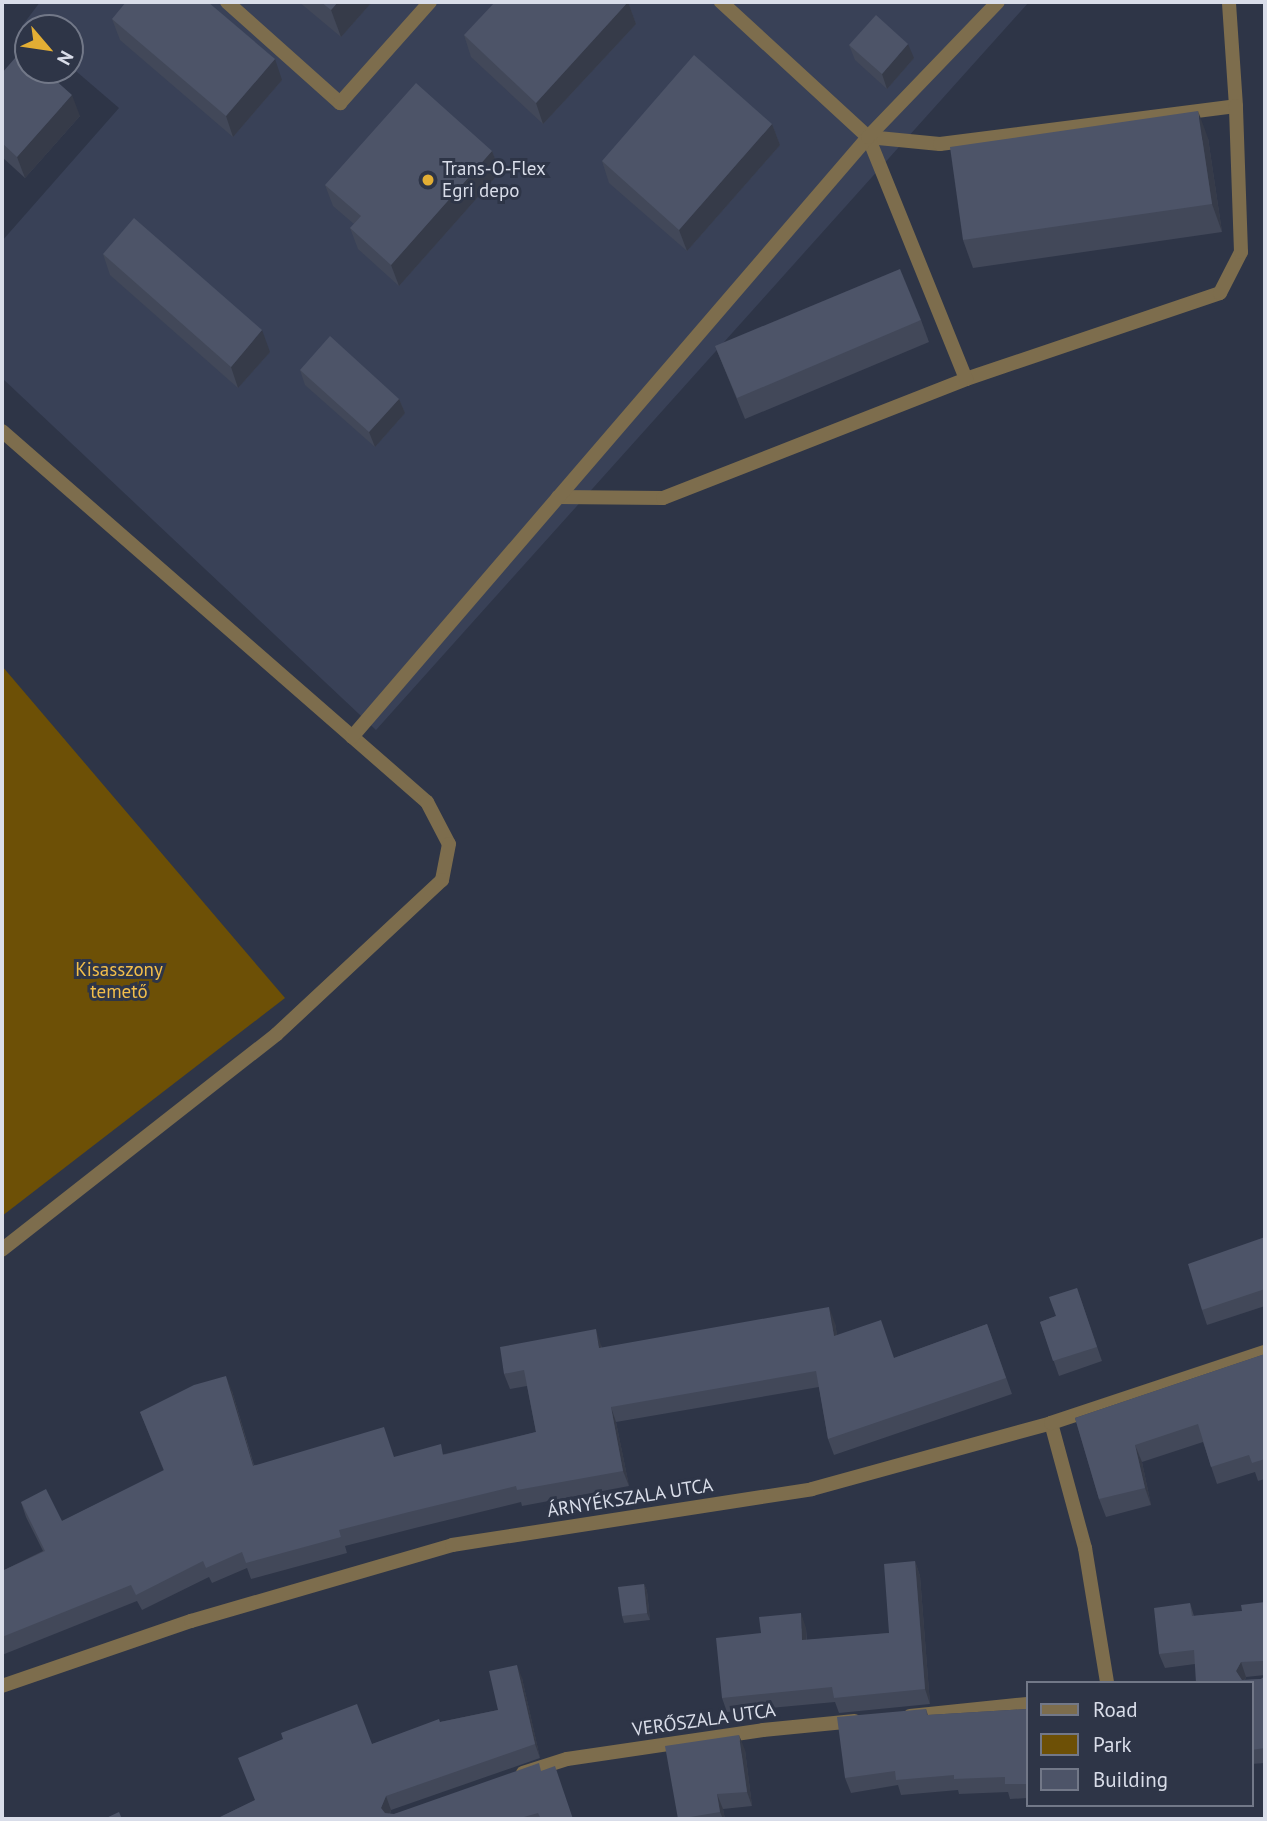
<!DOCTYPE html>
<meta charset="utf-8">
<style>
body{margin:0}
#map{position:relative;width:1267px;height:1821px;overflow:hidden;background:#2e3547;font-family:"PT Sans",sans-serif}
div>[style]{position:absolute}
.built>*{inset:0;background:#394157}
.green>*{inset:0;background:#6d5006}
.service>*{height:14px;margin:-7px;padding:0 7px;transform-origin:7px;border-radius:7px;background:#7d6d4d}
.minor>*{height:14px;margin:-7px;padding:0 7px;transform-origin:7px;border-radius:7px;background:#7d6d4d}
.wall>*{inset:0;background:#424859}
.shaded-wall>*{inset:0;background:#363b49}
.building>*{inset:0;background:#4d5468}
.dots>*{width:19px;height:19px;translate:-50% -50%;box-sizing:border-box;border:4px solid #2e3547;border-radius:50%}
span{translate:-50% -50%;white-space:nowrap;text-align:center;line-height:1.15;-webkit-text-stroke:6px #2e3547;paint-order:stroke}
.poi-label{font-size:19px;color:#d9dde9}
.left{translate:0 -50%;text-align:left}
.park-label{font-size:19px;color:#f2be4b}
.street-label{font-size:19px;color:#d9dde9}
.frame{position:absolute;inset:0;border:4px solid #d9dde9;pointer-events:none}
.legend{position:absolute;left:1026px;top:1681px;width:228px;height:126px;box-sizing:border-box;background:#2e3547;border:2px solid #727888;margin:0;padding:9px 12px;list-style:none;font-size:21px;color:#d9dde9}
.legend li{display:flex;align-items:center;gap:14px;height:35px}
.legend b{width:35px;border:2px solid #727888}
.north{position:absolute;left:14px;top:14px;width:70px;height:70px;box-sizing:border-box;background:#2e3547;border:2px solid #727888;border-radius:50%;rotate:119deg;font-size:19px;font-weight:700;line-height:28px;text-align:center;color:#d9dde9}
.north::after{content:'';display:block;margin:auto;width:24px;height:32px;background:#e3ae34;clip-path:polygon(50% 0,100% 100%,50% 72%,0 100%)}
</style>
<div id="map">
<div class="built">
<i style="clip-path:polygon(40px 2px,1029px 2px,376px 730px,2px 378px,2px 241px,119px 108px,70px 66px,70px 28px,28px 28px,28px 31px,22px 26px)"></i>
</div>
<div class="green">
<i style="clip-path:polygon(2px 666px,285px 998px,2px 1216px)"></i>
</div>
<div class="service">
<i style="left:227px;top:2px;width:152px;rotate:41.8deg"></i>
<i style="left:340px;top:103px;width:135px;rotate:-48.3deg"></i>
<i style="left:868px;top:137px;width:72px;rotate:5.6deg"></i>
<i style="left:940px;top:144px;width:298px;rotate:-7.3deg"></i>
<i style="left:1236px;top:106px;width:104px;rotate:-93.9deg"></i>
<i style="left:966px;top:379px;width:268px;rotate:-18.7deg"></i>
<i style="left:1220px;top:293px;width:46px;rotate:-62.9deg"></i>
<i style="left:1241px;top:252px;width:146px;rotate:-92deg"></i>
<i style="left:2px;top:431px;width:564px;rotate:41.12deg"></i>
<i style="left:427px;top:802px;width:47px;rotate:62.4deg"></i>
<i style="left:449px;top:844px;width:37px;rotate:101deg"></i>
<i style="left:442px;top:880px;width:226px;rotate:137deg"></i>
<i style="left:277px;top:1034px;width:350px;rotate:141.9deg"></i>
<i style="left:558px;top:497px;width:105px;rotate:0.5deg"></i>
<i style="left:663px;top:498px;width:326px;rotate:-21.4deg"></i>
<i style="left:966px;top:379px;width:261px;rotate:-112deg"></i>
<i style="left:868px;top:137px;width:200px;rotate:-137.4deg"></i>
<i style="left:352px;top:737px;width:791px;rotate:-49.3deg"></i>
<i style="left:868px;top:137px;width:187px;rotate:-46.1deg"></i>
</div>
<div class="minor">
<i style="left:1051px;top:1423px;width:130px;rotate:74.8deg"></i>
<i style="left:1085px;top:1548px;width:137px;rotate:80.7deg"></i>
<i style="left:2px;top:1686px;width:200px;rotate:-19deg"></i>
<i style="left:191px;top:1621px;width:272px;rotate:-16.2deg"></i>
<i style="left:452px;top:1545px;width:364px;rotate:-8.8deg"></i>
<i style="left:812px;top:1489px;width:248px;rotate:-15.4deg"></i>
<i style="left:1051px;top:1423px;width:225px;rotate:-18.4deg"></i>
<i style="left:910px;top:1716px;width:118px;rotate:-5.9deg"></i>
<i style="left:523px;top:1773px;width:46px;rotate:-17.7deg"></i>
<i style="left:567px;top:1759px;width:198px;rotate:-8.4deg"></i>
<i style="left:763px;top:1730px;width:92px;rotate:-5.6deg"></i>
</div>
<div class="wall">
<i style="clip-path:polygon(299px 2px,372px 2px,341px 37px)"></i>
<i style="clip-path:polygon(628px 2px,636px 24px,543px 124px,471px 57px,464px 35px)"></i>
<i style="clip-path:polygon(112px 19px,282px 80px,233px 137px,120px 40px)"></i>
<i style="clip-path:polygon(849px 45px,914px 58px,887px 89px,855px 60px)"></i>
<i style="clip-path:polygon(2px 73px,80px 116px,25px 178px,2px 157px)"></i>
<i style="clip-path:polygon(772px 124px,780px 145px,687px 251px,609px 183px,602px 161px)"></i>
<i style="clip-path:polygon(1208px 138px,1222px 232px,973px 268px,963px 240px)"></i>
<i style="clip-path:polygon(492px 151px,500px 172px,399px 286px,358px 249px,350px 228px,354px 224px,333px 206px,325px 185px)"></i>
<i style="clip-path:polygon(103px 254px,270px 352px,238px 388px,110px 275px)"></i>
<i style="clip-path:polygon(921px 320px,929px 342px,745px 419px,715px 346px)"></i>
<i style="clip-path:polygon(300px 370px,399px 399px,405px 413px,375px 447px,305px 385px)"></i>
<i style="clip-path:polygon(1265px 1237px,1265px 1306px,1207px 1325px,1202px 1310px)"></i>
<i style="clip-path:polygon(1077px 1288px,1102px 1361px,1059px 1376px,1040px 1322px,1056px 1316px)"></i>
<i style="clip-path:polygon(835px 1323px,837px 1335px,894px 1358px,987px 1324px,1012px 1394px,834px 1455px,828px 1439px,819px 1387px,616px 1422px,629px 1486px,522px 1506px,521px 1502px,415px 1528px,345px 1546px,347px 1553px,251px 1579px,247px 1568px,212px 1583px,209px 1577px,142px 1610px,137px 1601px,2px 1655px,2px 1571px,43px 1551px,26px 1517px,21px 1502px,62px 1521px,164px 1471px,140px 1412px,232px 1391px,254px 1465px,445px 1454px,536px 1432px,527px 1386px,510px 1389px,504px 1374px,601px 1345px,602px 1348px)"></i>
<i style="clip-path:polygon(1265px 1354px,1265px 1479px,1258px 1481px,1255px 1472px,1217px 1484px,1203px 1442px,1142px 1462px,1151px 1505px,1106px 1517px,1099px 1499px,1075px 1418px)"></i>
<i style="clip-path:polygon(915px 1561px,920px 1576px,930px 1704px,839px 1713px,835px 1702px,727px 1712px,722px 1698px,761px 1633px,806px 1628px,807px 1640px,889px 1633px)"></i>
<i style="clip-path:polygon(644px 1584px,647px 1591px,650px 1620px,624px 1623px,622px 1616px)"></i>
<i style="clip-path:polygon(1265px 1602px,1265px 1675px,1246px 1677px,1245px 1680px,1261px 1679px,1265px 1676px,1265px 1763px,1251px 1764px,1251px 1683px,1195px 1664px,1165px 1668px,1159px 1654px,1190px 1603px,1194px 1616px,1242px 1611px)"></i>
<i style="clip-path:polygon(522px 1678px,540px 1758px,391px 1810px,390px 1814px,394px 1814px,542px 1771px,573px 1819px,216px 1819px,372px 1744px,440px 1722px,498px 1710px)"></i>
<i style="clip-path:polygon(926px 1709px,928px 1715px,1027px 1709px,1027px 1798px,1010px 1799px,1008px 1792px,959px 1794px,958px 1790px,901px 1795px,898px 1785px,851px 1793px,845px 1778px)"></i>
<i style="clip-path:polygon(745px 1750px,752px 1806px,723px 1809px,725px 1819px,678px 1819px)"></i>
</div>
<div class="shaded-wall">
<i style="clip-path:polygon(338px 2px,372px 2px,341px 37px,331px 10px)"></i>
<i style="clip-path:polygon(628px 2px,636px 24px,543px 124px,536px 103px)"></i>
<i style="clip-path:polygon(908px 44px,914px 58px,887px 89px,882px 74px)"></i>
<i style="clip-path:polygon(275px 59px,282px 80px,233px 137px,226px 116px)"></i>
<i style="clip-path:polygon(72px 95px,80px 116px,25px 178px,17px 157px)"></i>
<i style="clip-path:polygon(1198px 111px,1208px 138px,1222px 232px,1212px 204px)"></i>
<i style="clip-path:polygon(772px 124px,780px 145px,687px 251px,679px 230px)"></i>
<i style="clip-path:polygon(492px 151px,500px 172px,399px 286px,391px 265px)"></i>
<i style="clip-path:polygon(262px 330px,270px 352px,238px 388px,231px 367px)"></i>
<i style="clip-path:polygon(399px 399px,405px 413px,375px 447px,369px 432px)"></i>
<i style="clip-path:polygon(829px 1307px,835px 1323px,840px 1352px,834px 1336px)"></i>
<i style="clip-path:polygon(596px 1329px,601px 1345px,605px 1364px,599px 1348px)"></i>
<i style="clip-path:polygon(226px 1376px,232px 1391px,258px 1481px,253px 1466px)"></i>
<i style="clip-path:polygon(611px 1407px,616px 1422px,629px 1486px,623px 1471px)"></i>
<i style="clip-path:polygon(1135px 1445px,1142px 1462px,1151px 1505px,1145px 1488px)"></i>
<i style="clip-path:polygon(915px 1561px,920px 1576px,930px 1704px,925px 1689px)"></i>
<i style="clip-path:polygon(644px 1584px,647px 1591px,650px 1620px,647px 1613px)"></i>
<i style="clip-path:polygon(801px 1613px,806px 1628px,807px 1655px,802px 1640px)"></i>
<i style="clip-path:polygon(1241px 1662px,1246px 1677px,1243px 1683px,1236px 1671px)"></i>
<i style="clip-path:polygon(517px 1665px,522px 1678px,540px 1758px,535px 1744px)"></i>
<i style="clip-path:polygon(739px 1735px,745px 1750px,752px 1806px,747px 1792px)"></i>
<i style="clip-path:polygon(717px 1794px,723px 1809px,725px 1819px,723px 1819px,720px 1812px)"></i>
<i style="clip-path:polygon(386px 1796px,391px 1810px,387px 1819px,381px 1808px)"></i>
</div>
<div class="building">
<i style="clip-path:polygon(126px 2px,208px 2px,275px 59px,226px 116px,112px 19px)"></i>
<i style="clip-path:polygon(321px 2px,338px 2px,331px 10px)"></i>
<i style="clip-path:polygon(495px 2px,628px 2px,536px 103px,464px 35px)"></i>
<i style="clip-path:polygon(876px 15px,908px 44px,882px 74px,849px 45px)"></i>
<i style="clip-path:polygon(22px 50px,28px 55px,28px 70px,44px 70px,72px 95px,17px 157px,2px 143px,2px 73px)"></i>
<i style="clip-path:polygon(694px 55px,772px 124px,679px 230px,602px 161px)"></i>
<i style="clip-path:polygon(416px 83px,492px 151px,391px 265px,350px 228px,361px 216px,325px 185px)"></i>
<i style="clip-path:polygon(1198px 111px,1212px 204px,963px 240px,950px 147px)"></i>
<i style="clip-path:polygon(134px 218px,262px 330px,231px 367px,103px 254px)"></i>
<i style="clip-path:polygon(900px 269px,921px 320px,737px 398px,715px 346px)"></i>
<i style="clip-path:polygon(330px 336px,399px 399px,369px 432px,300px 370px)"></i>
<i style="clip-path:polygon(1265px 1237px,1265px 1289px,1202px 1310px,1188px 1264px)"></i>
<i style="clip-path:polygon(1077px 1288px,1097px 1347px,1053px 1361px,1040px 1322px,1056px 1316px,1049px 1297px)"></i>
<i style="clip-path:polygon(829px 1307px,834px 1336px,881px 1320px,894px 1358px,987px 1324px,1006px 1378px,828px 1439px,816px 1371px,611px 1407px,623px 1471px,517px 1490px,516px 1486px,409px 1512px,339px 1530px,341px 1537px,246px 1563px,242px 1552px,206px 1568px,203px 1561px,136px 1595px,131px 1585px,2px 1637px,2px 1571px,45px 1551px,21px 1502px,46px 1489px,62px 1521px,164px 1470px,140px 1412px,194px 1385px,226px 1376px,253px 1466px,384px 1427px,394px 1457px,441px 1444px,443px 1455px,536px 1432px,524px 1370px,504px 1374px,500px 1347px,596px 1329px,599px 1348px)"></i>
<i style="clip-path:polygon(1265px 1354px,1265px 1459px,1252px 1463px,1249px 1455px,1211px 1467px,1198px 1424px,1135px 1445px,1145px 1488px,1099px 1499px,1075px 1418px)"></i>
<i style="clip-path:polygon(915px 1561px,925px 1689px,834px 1698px,832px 1687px,722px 1698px,716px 1638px,761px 1633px,759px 1617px,801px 1613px,802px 1640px,889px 1633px,884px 1564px)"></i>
<i style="clip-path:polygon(644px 1584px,647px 1613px,622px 1616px,618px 1587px)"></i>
<i style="clip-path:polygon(1265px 1602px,1265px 1662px,1263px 1661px,1241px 1662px,1236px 1671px,1242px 1680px,1261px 1679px,1265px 1676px,1265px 1748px,1251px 1750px,1251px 1683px,1196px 1683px,1194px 1650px,1159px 1654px,1154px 1608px,1190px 1603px,1192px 1616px,1242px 1611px,1241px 1605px)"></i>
<i style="clip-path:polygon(517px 1665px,535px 1744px,386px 1796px,381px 1808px,385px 1813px,394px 1814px,539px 1763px,541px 1771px,555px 1766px,573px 1819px,541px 1819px,538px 1813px,517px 1819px,216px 1819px,255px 1800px,238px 1758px,283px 1739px,281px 1733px,357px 1704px,372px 1744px,439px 1719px,440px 1722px,498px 1710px,489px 1671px)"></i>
<i style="clip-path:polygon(926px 1709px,927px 1715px,1027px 1709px,1027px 1784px,1005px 1784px,1005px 1777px,954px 1779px,954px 1775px,896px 1780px,895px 1771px,845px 1778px,837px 1717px)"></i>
<i style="clip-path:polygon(739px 1735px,747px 1792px,717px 1794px,720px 1812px,678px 1819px,665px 1746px)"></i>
<i style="clip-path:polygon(119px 1812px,122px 1819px,104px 1819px)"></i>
</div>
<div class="dots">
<i style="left:428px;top:180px;background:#e3ae34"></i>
</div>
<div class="poi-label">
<span class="left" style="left:442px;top:180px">Trans-O-Flex<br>Egri depo</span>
</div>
<div class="park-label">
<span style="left:119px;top:981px">Kisasszony<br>temető</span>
</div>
<div class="street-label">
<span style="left:630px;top:1498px;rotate:-9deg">ÁRNYÉKSZALA UTCA</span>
<span style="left:704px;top:1720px;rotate:-8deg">VERŐSZALA UTCA</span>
</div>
<div class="frame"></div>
<ul class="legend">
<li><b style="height:9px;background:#7d6d4d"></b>Road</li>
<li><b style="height:19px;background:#6d5006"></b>Park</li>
<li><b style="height:19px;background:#4d5468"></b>Building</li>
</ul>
<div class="north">N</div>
</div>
